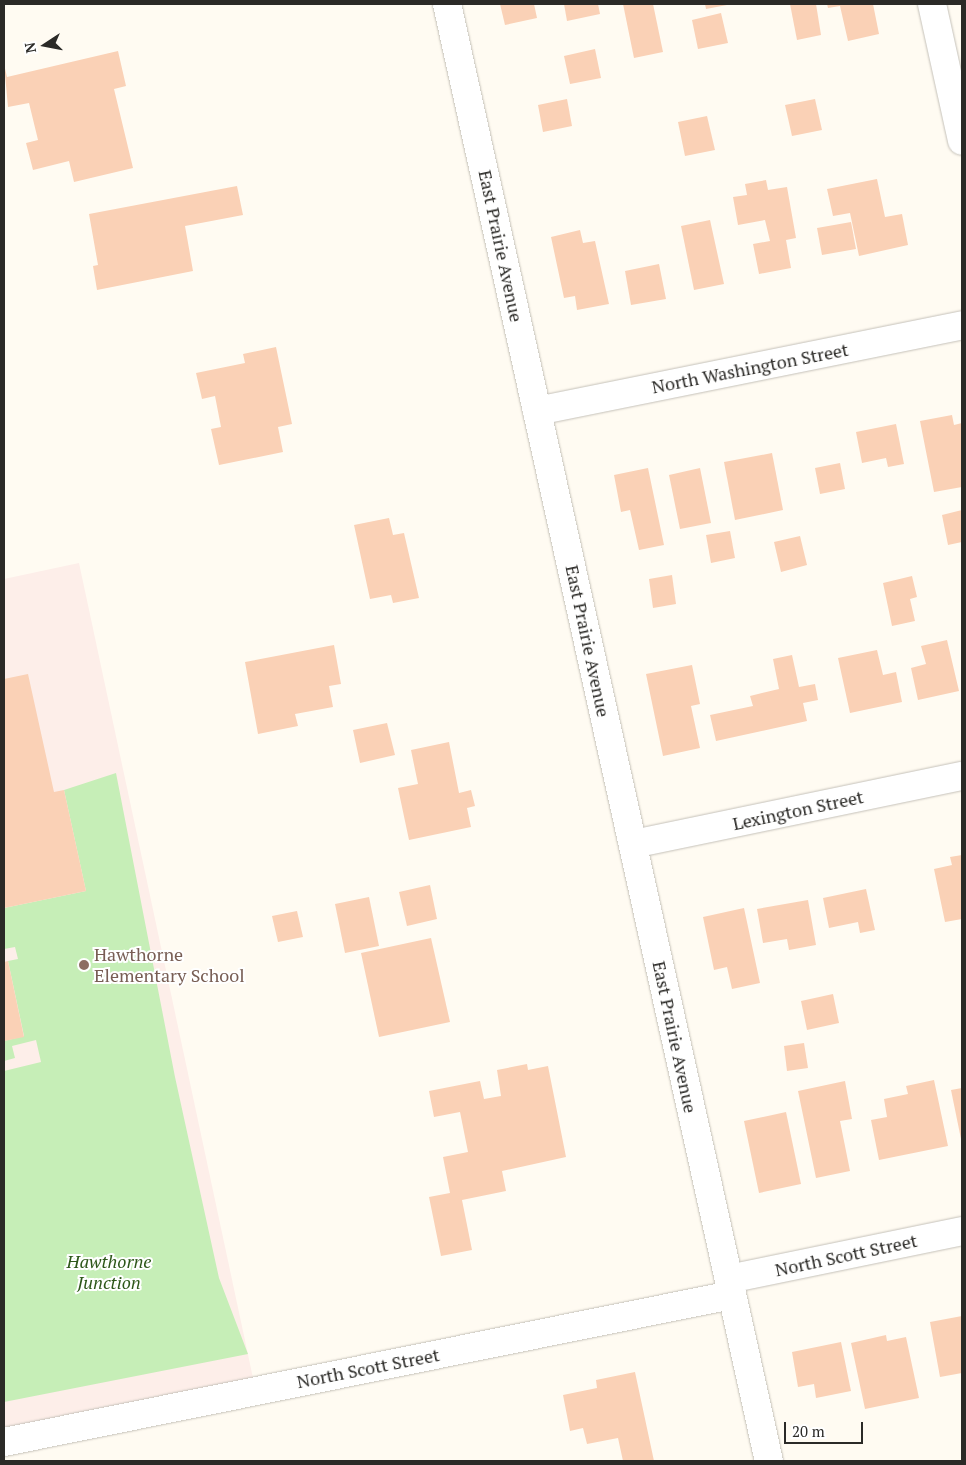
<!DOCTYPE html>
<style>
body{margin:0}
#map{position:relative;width:966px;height:1465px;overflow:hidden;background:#fffbf2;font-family:"PT Serif",serif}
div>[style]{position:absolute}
.education>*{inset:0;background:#fdeee9}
.green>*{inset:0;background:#c6eeb7}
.building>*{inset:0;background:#fad1b6}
.roads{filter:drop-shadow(0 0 1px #c5c1b9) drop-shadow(0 0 1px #c5c1b9)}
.minor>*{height:28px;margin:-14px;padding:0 14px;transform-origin:14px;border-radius:14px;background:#fff}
.dots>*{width:14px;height:14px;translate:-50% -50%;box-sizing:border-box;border:2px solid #fff;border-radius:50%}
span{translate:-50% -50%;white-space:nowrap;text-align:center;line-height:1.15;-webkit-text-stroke:4px #fff;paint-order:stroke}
.street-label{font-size:18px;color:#2b2a27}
.education-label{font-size:18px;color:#785e54}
.left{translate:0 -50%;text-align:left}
.park-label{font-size:18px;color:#2d5719;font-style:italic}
.frame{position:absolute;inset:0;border:5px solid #2b2a27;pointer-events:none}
.north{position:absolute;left:20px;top:20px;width:50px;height:50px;-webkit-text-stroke:4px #fff;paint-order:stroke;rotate:259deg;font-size:14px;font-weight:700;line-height:20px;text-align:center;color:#2b2a27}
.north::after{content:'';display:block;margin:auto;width:18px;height:22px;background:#2b2a27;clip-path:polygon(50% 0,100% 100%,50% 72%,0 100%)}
.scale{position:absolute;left:784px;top:1422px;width:79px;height:22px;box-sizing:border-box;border:2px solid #2b2a27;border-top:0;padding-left:6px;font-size:15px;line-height:18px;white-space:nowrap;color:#2b2a27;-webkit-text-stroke:4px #fff;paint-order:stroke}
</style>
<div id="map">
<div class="education">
<i style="clip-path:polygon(79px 563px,253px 1378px,4px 1431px,4px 579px)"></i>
</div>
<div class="green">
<i style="clip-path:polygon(116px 773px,175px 1077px,219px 1278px,248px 1354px,4px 1402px,4px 1071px,41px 1062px,36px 1040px,12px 1046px,15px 1058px,4px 1061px,4px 1041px,24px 1036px,8px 961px,18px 959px,15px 947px,4px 949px,4px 908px,86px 891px,64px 790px)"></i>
</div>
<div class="building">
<i style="clip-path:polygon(500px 4px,534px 4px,537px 18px,505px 25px)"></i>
<i style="clip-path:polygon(564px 4px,598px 4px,600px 14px,567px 21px)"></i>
<i style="clip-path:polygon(623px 4px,653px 4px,663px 52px,634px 58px)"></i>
<i style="clip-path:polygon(705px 4px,727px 4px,727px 5px,706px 9px)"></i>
<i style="clip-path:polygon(790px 4px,816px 4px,821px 35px,797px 40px)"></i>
<i style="clip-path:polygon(827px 4px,873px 4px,879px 34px,848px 41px,840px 6px,828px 8px)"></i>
<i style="clip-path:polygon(721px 13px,728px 43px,698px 49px,692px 20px)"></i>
<i style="clip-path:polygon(595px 49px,601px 78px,570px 84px,564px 56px)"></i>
<i style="clip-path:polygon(118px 51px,126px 86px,114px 89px,133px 168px,74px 182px,69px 161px,33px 170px,26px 143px,38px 140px,29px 103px,8px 107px,4px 64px,7px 77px)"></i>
<i style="clip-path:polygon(567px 99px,572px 126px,543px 132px,538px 105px)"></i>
<i style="clip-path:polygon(815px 99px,822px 130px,792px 136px,785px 105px)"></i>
<i style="clip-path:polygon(707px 116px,715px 150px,685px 156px,678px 122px)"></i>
<i style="clip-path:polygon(877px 179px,885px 217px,902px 214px,908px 245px,859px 256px,850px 213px,833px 216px,827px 189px)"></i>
<i style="clip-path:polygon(766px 180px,768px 190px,787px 187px,796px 238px,786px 240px,791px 268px,759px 274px,753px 244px,770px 241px,765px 220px,738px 225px,733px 197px,747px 195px,745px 184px)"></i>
<i style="clip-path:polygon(237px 186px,243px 215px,185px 226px,193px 271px,97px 290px,93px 266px,98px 265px,89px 214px)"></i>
<i style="clip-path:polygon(710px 220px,724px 284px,694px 290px,681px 226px)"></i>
<i style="clip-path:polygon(851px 222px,856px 249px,822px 255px,817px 228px)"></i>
<i style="clip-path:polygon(580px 230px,583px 243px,595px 241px,609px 304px,577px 310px,575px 296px,564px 298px,551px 237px)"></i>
<i style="clip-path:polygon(659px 264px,666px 299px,631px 305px,625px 271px)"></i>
<i style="clip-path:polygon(276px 347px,292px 424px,278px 427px,283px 452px,219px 465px,211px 429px,221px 427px,215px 396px,202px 399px,196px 373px,245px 363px,243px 354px)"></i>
<i style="clip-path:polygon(952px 415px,954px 425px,962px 423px,962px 487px,934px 492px,920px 421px)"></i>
<i style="clip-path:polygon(896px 424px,904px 464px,888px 467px,886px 458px,862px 463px,856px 432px)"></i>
<i style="clip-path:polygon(772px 453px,783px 510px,735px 520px,724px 462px)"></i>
<i style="clip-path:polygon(840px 463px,845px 489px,820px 494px,815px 468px)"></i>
<i style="clip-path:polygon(648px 468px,664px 545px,639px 550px,630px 510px,621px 512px,614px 475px)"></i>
<i style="clip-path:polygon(700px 468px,711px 523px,680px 529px,669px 475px)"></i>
<i style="clip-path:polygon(962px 510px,962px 542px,948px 545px,942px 515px)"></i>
<i style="clip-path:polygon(389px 518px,393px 535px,404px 533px,419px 598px,393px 603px,391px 595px,370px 599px,354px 525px)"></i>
<i style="clip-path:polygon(730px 531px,735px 558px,711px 563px,706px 535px)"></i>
<i style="clip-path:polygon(800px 536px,807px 565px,781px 572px,774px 542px)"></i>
<i style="clip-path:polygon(672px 575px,676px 604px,653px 608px,649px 579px)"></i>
<i style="clip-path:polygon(912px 576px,917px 597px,910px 599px,915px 621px,892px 626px,883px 583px)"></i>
<i style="clip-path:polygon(947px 640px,959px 691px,918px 700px,911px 668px,926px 664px,921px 646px)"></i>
<i style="clip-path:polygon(334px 645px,341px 684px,329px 686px,333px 707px,295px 714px,298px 726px,258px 734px,245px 662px)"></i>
<i style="clip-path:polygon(877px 650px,883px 675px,896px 672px,902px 702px,850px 713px,838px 658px)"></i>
<i style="clip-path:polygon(792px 655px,799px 687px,815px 684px,818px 700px,803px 703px,807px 721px,716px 741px,710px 715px,753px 706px,750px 696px,779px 689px,773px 659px)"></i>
<i style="clip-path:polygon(692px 665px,700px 704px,691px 706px,700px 748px,663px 756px,646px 674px)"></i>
<i style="clip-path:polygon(28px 674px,54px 792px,64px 790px,86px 891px,4px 908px,4px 679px)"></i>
<i style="clip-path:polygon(387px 723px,395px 755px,360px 763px,353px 730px)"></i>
<i style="clip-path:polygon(449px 742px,459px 793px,471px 790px,475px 806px,467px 808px,471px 827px,409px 840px,398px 788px,418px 784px,411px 750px)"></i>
<i style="clip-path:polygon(962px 855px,962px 919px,945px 922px,934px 869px,952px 865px,950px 857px)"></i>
<i style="clip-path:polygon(430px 885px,437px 919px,407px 926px,399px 892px)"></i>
<i style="clip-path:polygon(866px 889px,875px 930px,860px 933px,858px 922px,829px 928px,823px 898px)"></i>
<i style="clip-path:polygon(369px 897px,379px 946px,345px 953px,335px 904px)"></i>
<i style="clip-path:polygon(808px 900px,816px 945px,789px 950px,787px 939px,763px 943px,757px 909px)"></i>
<i style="clip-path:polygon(744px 908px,760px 983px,732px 989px,727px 967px,714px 970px,703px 917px)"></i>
<i style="clip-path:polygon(297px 911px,303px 937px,278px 942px,272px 916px)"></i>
<i style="clip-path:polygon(431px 938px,450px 1022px,379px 1037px,361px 953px)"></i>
<i style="clip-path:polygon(8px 961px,24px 1037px,4px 1041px,4px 962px)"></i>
<i style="clip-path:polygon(833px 994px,839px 1023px,807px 1030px,801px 1001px)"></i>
<i style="clip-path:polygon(804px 1043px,808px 1068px,787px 1071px,784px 1046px)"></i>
<i style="clip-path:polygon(527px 1064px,528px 1070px,548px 1066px,566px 1157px,502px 1171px,506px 1191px,462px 1200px,472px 1250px,441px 1256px,429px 1197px,450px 1193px,443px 1157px,468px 1152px,460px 1112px,434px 1117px,429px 1091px,480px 1081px,484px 1099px,501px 1096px,497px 1070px)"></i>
<i style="clip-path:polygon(934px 1080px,948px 1146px,879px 1160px,871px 1120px,887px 1117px,884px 1099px,908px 1094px,906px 1086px)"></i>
<i style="clip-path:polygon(845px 1081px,852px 1119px,840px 1121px,850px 1171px,816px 1178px,798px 1091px)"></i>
<i style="clip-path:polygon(962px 1088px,962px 1139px,961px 1139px,951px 1090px)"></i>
<i style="clip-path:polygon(786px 1112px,801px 1184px,759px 1193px,744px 1121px)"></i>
<i style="clip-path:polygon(962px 1316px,962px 1373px,940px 1377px,930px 1322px)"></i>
<i style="clip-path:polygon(886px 1335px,887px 1341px,906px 1337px,919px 1398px,865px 1409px,851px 1343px)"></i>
<i style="clip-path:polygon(841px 1342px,851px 1391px,816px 1398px,814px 1384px,798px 1387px,792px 1352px)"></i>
<i style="clip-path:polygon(635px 1372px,654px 1461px,623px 1461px,618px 1438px,587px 1444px,583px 1428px,570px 1431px,563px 1395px,597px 1388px,596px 1380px)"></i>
</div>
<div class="roads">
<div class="minor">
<i style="left:447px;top:4px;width:1492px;rotate:77.54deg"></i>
<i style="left:932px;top:4px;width:140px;rotate:77.6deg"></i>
<i style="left:537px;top:411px;width:434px;rotate:-11.4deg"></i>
<i style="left:633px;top:844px;width:336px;rotate:-11.7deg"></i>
<i style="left:729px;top:1279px;width:238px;rotate:-11.6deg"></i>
<i style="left:4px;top:1442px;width:743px;rotate:-11.42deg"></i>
</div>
</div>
<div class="dots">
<i style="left:84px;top:965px;background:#8d6e63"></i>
</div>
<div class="street-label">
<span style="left:501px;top:246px;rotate:78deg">East Prairie Avenue</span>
<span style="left:750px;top:368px;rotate:-11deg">North Washington Street</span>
<span style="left:588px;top:641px;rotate:78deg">East Prairie Avenue</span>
<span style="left:798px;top:810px;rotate:-12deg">Lexington Street</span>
<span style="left:675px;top:1037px;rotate:78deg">East Prairie Avenue</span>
<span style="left:846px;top:1255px;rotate:-12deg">North Scott Street</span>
<span style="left:368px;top:1368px;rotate:-11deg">North Scott Street</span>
</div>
<div class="education-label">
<span class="left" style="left:94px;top:965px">Hawthorne<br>Elementary School</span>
</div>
<div class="park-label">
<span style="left:109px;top:1272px">Hawthorne<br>Junction</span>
</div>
<div class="frame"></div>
<div class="north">N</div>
<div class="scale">20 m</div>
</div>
